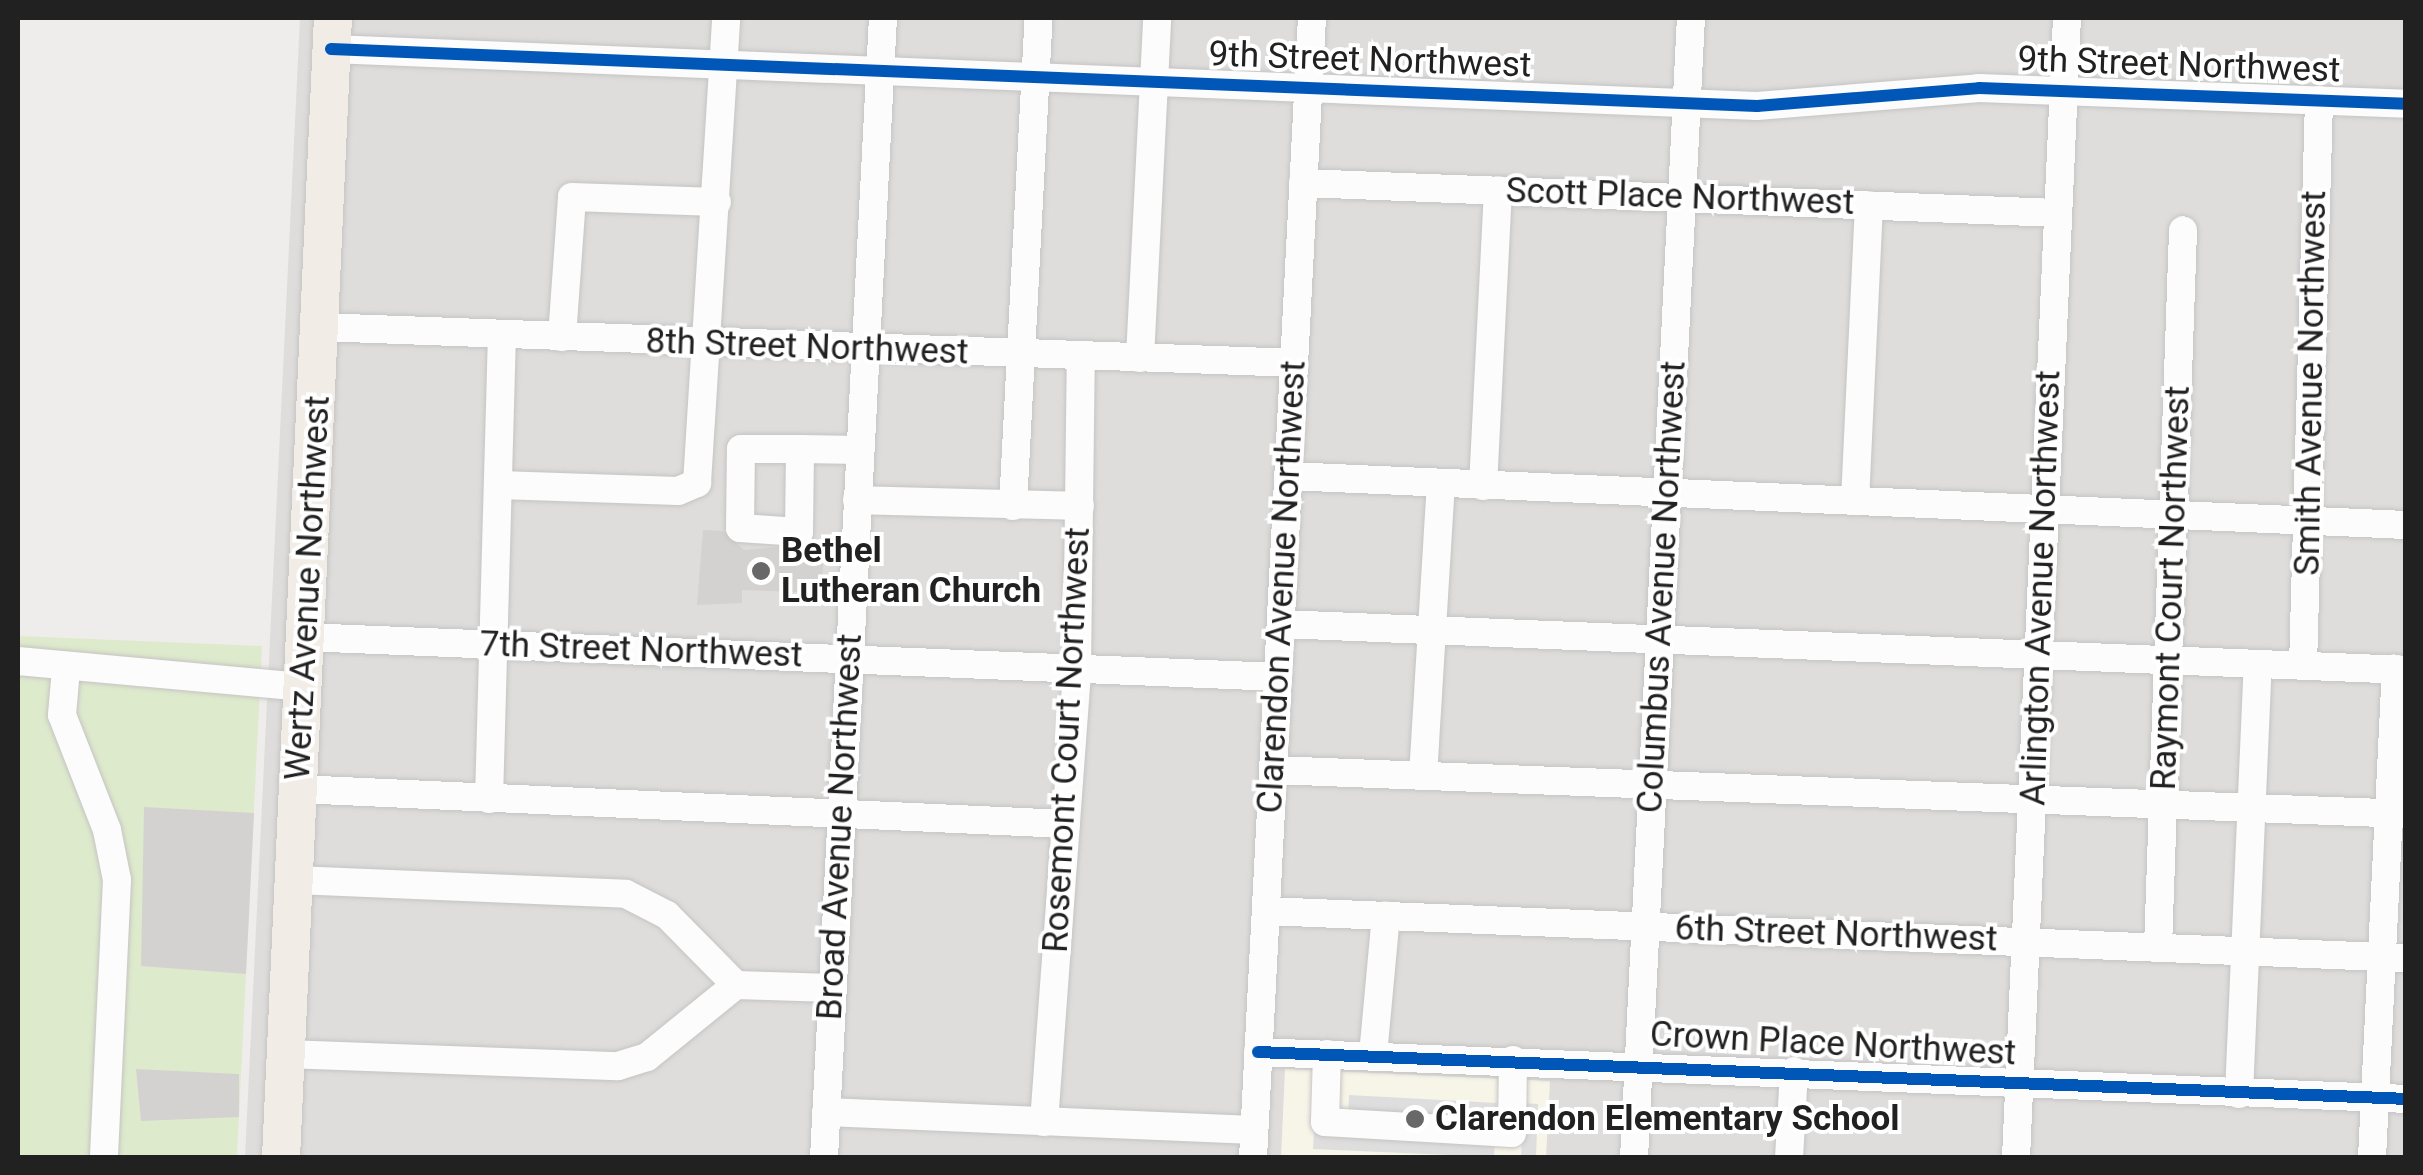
<!DOCTYPE html>
<style>
body{margin:0}
#map{position:relative;width:2423px;height:1175px;overflow:hidden;background:#efedeb;font-family:Roboto,sans-serif}
div>[style]{position:absolute}
.residential>*{inset:0;background:#dedddc}
.education>*{inset:0;background:#f7f5e8}
.grass>*{inset:0;background:#deeacc}
.parking>*{inset:0;background:#dfdede}
.building>*{inset:0;background:#d4d2d0}
.roads{filter:drop-shadow(0 0 2px #c5c4c3) drop-shadow(0 0 2px #c5c4c3)}
.minor>*{height:28px;margin:-14px;padding:0 14px;transform-origin:14px;border-radius:14px;background:#fdfcfc}
.major>*{height:38px;margin:-19px;padding:0 19px;transform-origin:19px;border-radius:19px;background:#f2ece7}
.cycleway>*{height:12px;margin:-6px;padding:0 6px;transform-origin:6px;border-radius:6px;background:#0057b8}
.dots>*{width:28px;height:28px;translate:-50% -50%;box-sizing:border-box;border:5px solid #fff;border-radius:50%}
span{translate:-50% -50%;white-space:nowrap;text-align:center;line-height:1.15;-webkit-text-stroke:8px #fff;paint-order:stroke}
.street-label{font-size:35px;color:#212121}
.poi-label{font-size:35px;color:#212121;font-weight:700}
.left{translate:0 -50%;text-align:left}
.frame{position:absolute;inset:0;border:20px solid #212121;pointer-events:none}
</style>
<div id="map">
<div class="residential">
<i style="clip-path:polygon(300px 18px,2405px 18px,2405px 1157px,245px 1157px)"></i>
</div>
<div class="education">
<i style="clip-path:polygon(1285px 1069px,1550px 1081px,1546px 1157px,1281px 1158px)"></i>
</div>
<div class="grass">
<i style="clip-path:polygon(18px 636px,262px 646px,237px 1157px,18px 1158px)"></i>
</div>
<div class="parking">
<i style="clip-path:polygon(1349px 1095px,1497px 1103px,1494px 1157px,1313px 1149px,1314px 1131px,1347px 1132px)"></i>
<i style="clip-path:polygon(1523px 1103px,1538px 1104px,1536px 1157px,1521px 1158px)"></i>
</div>
<div class="building">
<i style="clip-path:polygon(703px 530px,723px 531px,744px 550px,825px 543px,820px 604px,801px 604px,801px 592px,742px 590px,742px 603px,697px 605px)"></i>
<i style="clip-path:polygon(144px 807px,254px 813px,246px 974px,141px 966px)"></i>
<i style="clip-path:polygon(136px 1069px,239px 1074px,239px 1117px,141px 1121px)"></i>
</div>
<div class="roads">
<div class="minor">
<i style="left:331px;top:49px;width:1427px;rotate:2.29deg"></i>
<i style="left:1757px;top:106px;width:223px;rotate:-4.6deg"></i>
<i style="left:1979px;top:88px;width:427px;rotate:2.1deg"></i>
<i style="left:1303px;top:183px;width:755px;rotate:2.28deg"></i>
<i style="left:319px;top:327px;width:976px;rotate:2.11deg"></i>
<i style="left:562px;top:337px;width:140px;rotate:-85.9deg"></i>
<i style="left:572px;top:197px;width:145px;rotate:2deg"></i>
<i style="left:1140px;top:358px;width:340px;rotate:-87.1deg"></i>
<i style="left:800px;top:449px;width:83px;rotate:90.7deg"></i>
<i style="left:799px;top:532px;width:59px;rotate:-176.1deg"></i>
<i style="left:740px;top:528px;width:79px;rotate:-89.3deg"></i>
<i style="left:741px;top:449px;width:59px"></i>
<i style="left:800px;top:449px;width:60px;rotate:1deg"></i>
<i style="left:1288px;top:476px;width:1119px;rotate:2.51deg"></i>
<i style="left:499px;top:485px;width:179px;rotate:1.9deg"></i>
<i style="left:678px;top:491px;width:21px;rotate:-23deg"></i>
<i style="left:697px;top:483px;width:466px;rotate:-86.4deg"></i>
<i style="left:1483px;top:486px;width:296px;rotate:-87.1deg"></i>
<i style="left:857px;top:500px;width:223px;rotate:1.5deg"></i>
<i style="left:1855px;top:501px;width:296px;rotate:-87.3deg"></i>
<i style="left:1013px;top:506px;width:489px;rotate:-87deg"></i>
<i style="left:1281px;top:624px;width:1126px;rotate:2.34deg"></i>
<i style="left:304px;top:637px;width:975px;rotate:2.35deg"></i>
<i style="left:18px;top:661px;width:285px;rotate:5.2deg"></i>
<i style="left:2303px;top:666px;width:566px;rotate:-88.38deg"></i>
<i style="left:66px;top:669px;width:46px;rotate:95deg"></i>
<i style="left:62px;top:715px;width:123px;rotate:68.6deg"></i>
<i style="left:107px;top:830px;width:51px;rotate:78.7deg"></i>
<i style="left:117px;top:880px;width:278px;rotate:92.7deg"></i>
<i style="left:1273px;top:770px;width:1134px;rotate:2.22deg"></i>
<i style="left:1423px;top:776px;width:293px;rotate:-86.5deg"></i>
<i style="left:298px;top:789px;width:769px;rotate:2.61deg"></i>
<i style="left:489px;top:799px;width:465px;rotate:-88.4deg"></i>
<i style="left:295px;top:880px;width:331px;rotate:2.4deg"></i>
<i style="left:626px;top:894px;width:46px;rotate:27.1deg"></i>
<i style="left:667px;top:915px;width:98px;rotate:45.4deg"></i>
<i style="left:736px;top:985px;width:96px;rotate:1.8deg"></i>
<i style="left:1266px;top:911px;width:1141px;rotate:2.36deg"></i>
<i style="left:2158px;top:947px;width:717px;rotate:-88deg"></i>
<i style="left:1258px;top:1052px;width:1149px;rotate:2.34deg"></i>
<i style="left:286px;top:1054px;width:332px;rotate:2.1deg"></i>
<i style="left:618px;top:1066px;width:30px;rotate:-17deg"></i>
<i style="left:647px;top:1057px;width:114px;rotate:-39deg"></i>
<i style="left:1327px;top:1054px;width:68px;rotate:91.7deg"></i>
<i style="left:1325px;top:1122px;width:187px;rotate:3.4deg"></i>
<i style="left:1512px;top:1133px;width:73px;rotate:-89.2deg"></i>
<i style="left:1373px;top:1055px;width:140px;rotate:-84.7deg"></i>
<i style="left:2239px;top:1094px;width:430px;rotate:-87.5deg"></i>
<i style="left:826px;top:1112px;width:428px;rotate:2.4deg"></i>
<i style="left:1044px;top:1122px;width:454px;rotate:-85.8deg"></i>
<i style="left:1077px;top:669px;width:312px;rotate:-89.3deg"></i>
<i style="left:824px;top:1158px;width:1142px;rotate:-87.04deg"></i>
<i style="left:1253px;top:1158px;width:1142px;rotate:-87.04deg"></i>
<i style="left:1634px;top:1158px;width:1141px;rotate:-87.14deg"></i>
<i style="left:1789px;top:1158px;width:87px;rotate:-86.7deg"></i>
<i style="left:2016px;top:1158px;width:1141px;rotate:-87.44deg"></i>
<i style="left:2372px;top:1158px;width:490px;rotate:-87.2deg"></i>
</div>
<div class="major">
<i style="left:281px;top:1158px;width:1141px;rotate:-87.39deg"></i>
</div>
</div>
<div class="cycleway">
<i style="left:331px;top:49px;width:1427px;rotate:2.29deg"></i>
<i style="left:1757px;top:106px;width:223px;rotate:-4.6deg"></i>
<i style="left:1979px;top:88px;width:427px;rotate:2.1deg"></i>
<i style="left:1258px;top:1052px;width:1149px;rotate:2.34deg"></i>
</div>
<div class="dots">
<i style="left:761px;top:571px;background:#696868"></i>
<i style="left:1415px;top:1119px;background:#696868"></i>
</div>
<div class="street-label">
<span style="left:1370px;top:60px;rotate:2deg">9th Street Northwest</span>
<span style="left:2179px;top:65px;rotate:2deg">9th Street Northwest</span>
<span style="left:1680px;top:197px;rotate:2deg">Scott Place Northwest</span>
<span style="left:807px;top:347px;rotate:2deg">8th Street Northwest</span>
<span style="left:2311px;top:383px;rotate:-89deg">Smith Avenue Northwest</span>
<span style="left:1282px;top:587px;rotate:-87deg">Clarendon Avenue Northwest</span>
<span style="left:1662px;top:587px;rotate:-87deg">Columbus Avenue Northwest</span>
<span style="left:308px;top:588px;rotate:-87deg">Wertz Avenue Northwest</span>
<span style="left:2041px;top:588px;rotate:-88deg">Arlington Avenue Northwest</span>
<span style="left:2171px;top:588px;rotate:-88deg">Raymont Court Northwest</span>
<span style="left:641px;top:650px;rotate:2deg">7th Street Northwest</span>
<span style="left:1067px;top:740px;rotate:-87deg">Rosemont Court Northwest</span>
<span style="left:840px;top:827px;rotate:-87deg">Broad Avenue Northwest</span>
<span style="left:1836px;top:934px;rotate:2deg">6th Street Northwest</span>
<span style="left:1833px;top:1044px;rotate:3deg">Crown Place Northwest</span>
</div>
<div class="poi-label">
<span class="left" style="left:781px;top:571px">Bethel<br>Lutheran Church</span>
<span class="left" style="left:1435px;top:1119px">Clarendon Elementary School</span>
</div>
<div class="frame"></div>
</div>
